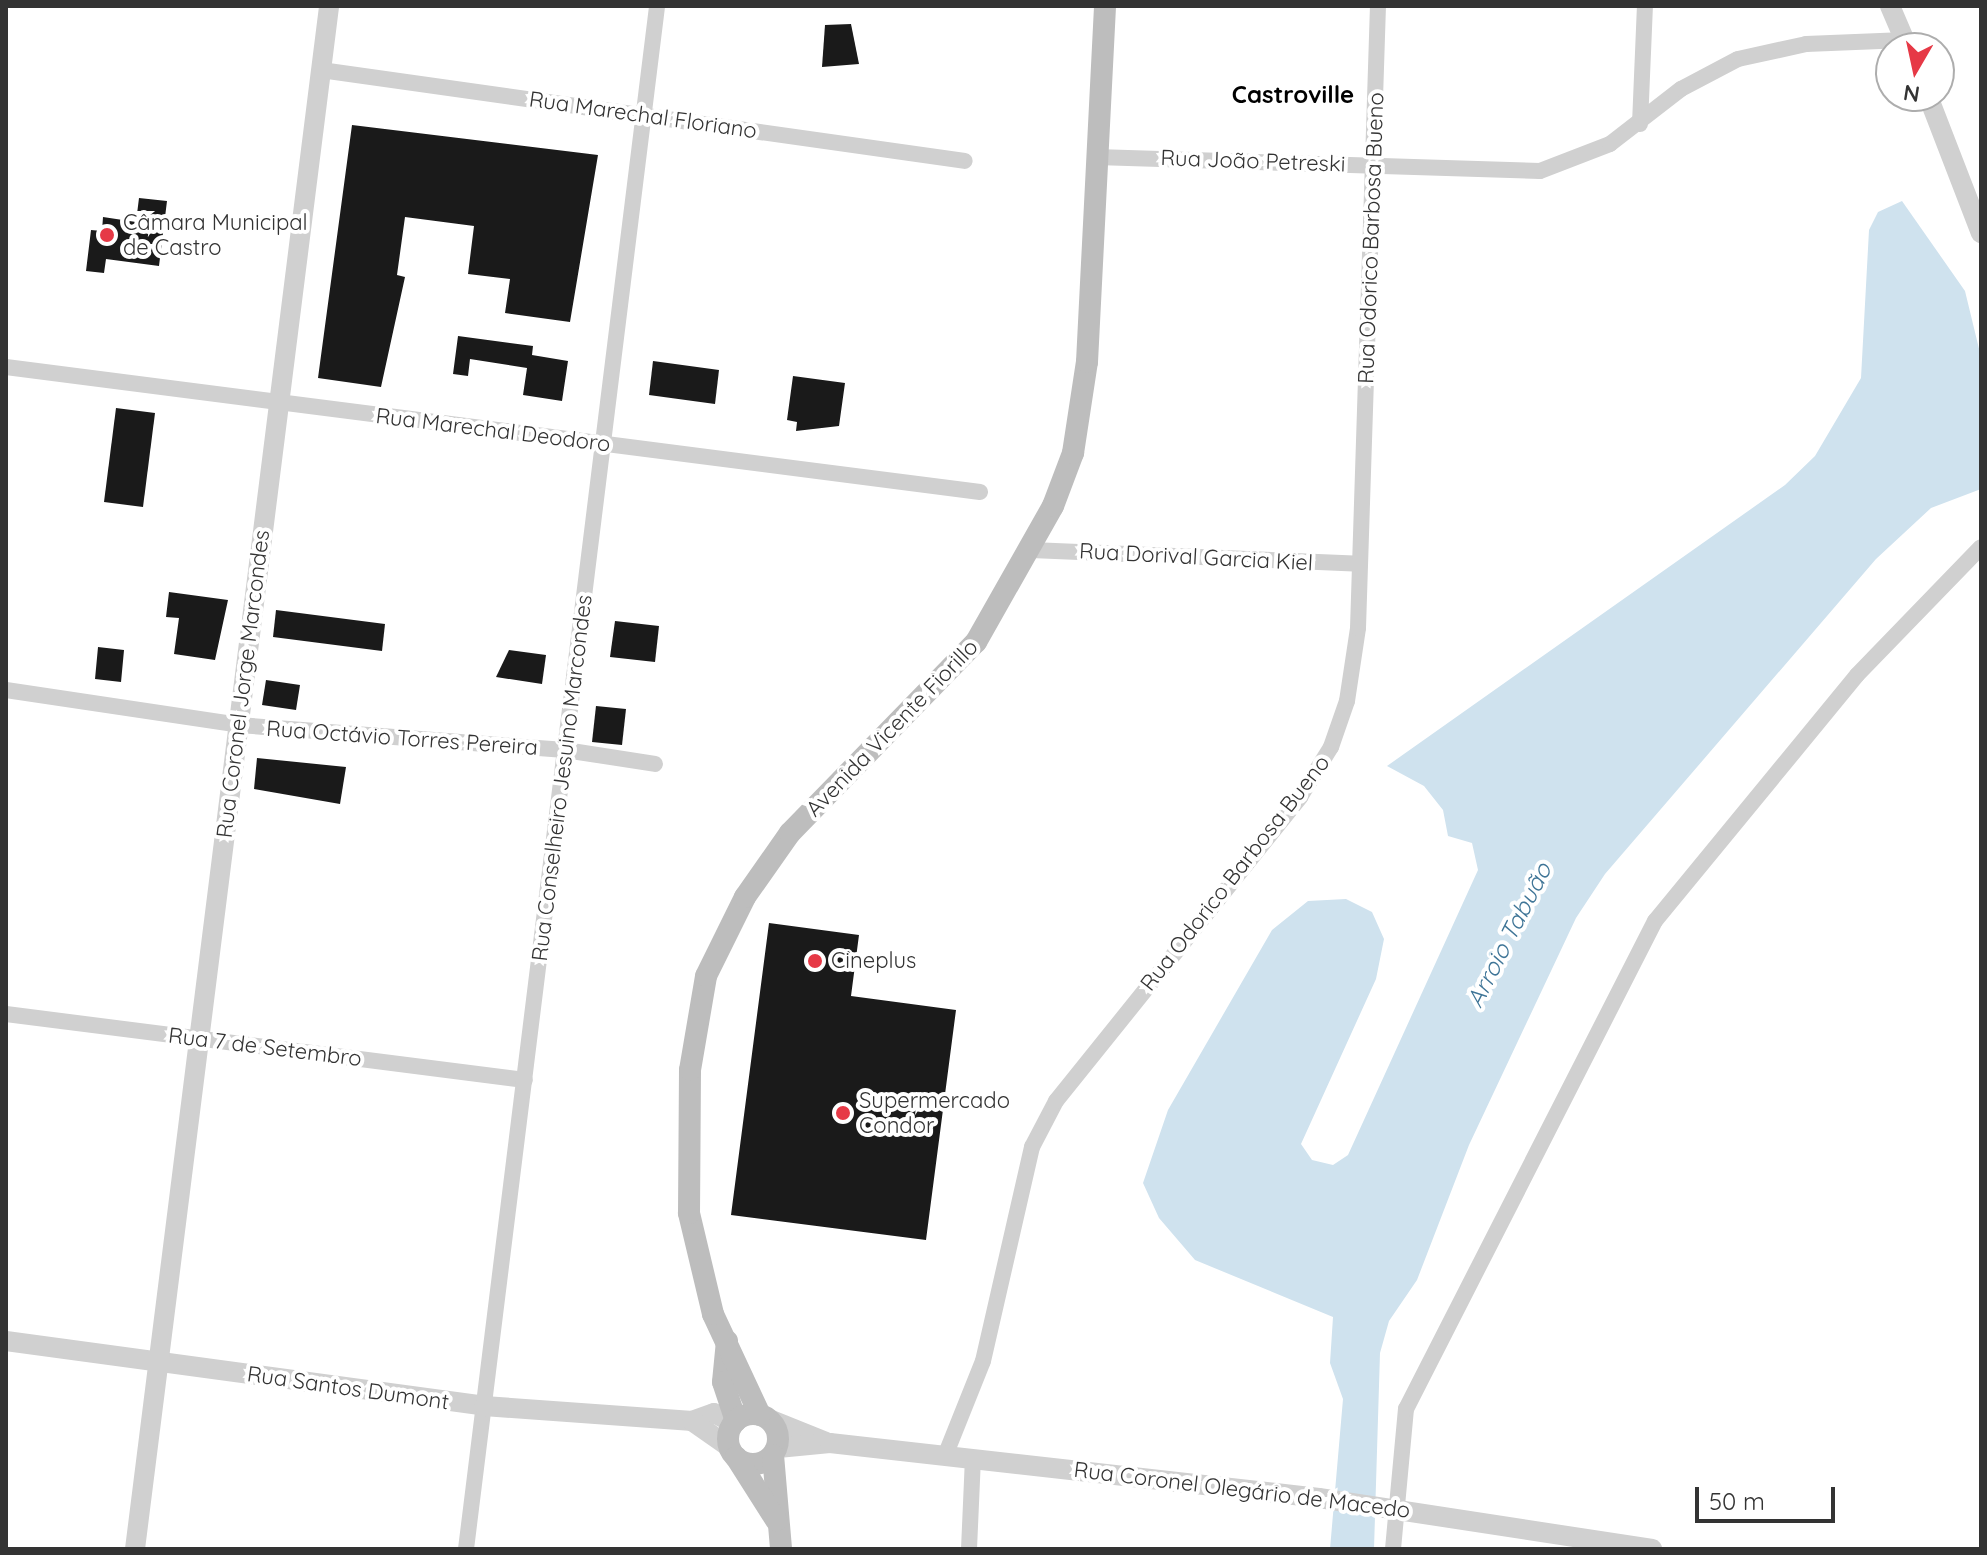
<!DOCTYPE html>
<meta charset="utf-8">
<style>
body{margin:0}
#map{position:relative;width:1987px;height:1555px;overflow:hidden;background:#fff;font-family:Quicksand,sans-serif}
div>[style]{position:absolute}
.water>*{inset:0;background:#cfe2ee}
.building>*{inset:0;background:#1a1a1a}
.minor>*{height:16px;margin:-8px;padding:0 8px;transform-origin:8px;border-radius:8px;background:#d0d0d0}
.tertiary>*{height:20px;margin:-10px;padding:0 10px;transform-origin:10px;border-radius:10px;background:#d0d0d0}
.secondary>*{height:22px;margin:-11px;padding:0 11px;transform-origin:11px;border-radius:11px;background:#bdbdbd}
.secondary>.ring{margin:-11px;padding:0;box-sizing:content-box;background:none;border:22px solid #bdbdbd;border-radius:50%}
.dots>*{width:22px;height:22px;translate:-50% -50%;box-sizing:border-box;border:4px solid #fff;border-radius:50%}
span{translate:-50% -50%;white-space:nowrap;text-align:center;line-height:1.15;-webkit-text-stroke:8px #fff;paint-order:stroke}
.street-label{font-size:22px;color:#333}
.poi-label{font-size:22px;color:#333}
.left{translate:0 -50%;text-align:left}
.neighbourhood-label{font-size:24px;color:#000;font-weight:700}
.water-label{font-size:24px;color:#3f7597;font-style:italic}
.frame{position:absolute;inset:0;border:8px solid #333;pointer-events:none}
.north{position:absolute;left:1875px;top:32px;width:80px;height:80px;box-sizing:border-box;background:#fff;border:2px solid #adadad;border-radius:50%;rotate:189deg;font-size:22px;font-weight:700;line-height:32px;text-align:center;color:#333}
.north::after{content:'';display:block;margin:auto;width:28px;height:36px;background:#e63946;clip-path:polygon(50% 0,100% 100%,50% 72%,0 100%)}
.scale{position:absolute;left:1695px;top:1487px;width:140px;height:36px;box-sizing:border-box;border:4px solid #333;border-top:0;padding-left:10px;font-size:24px;line-height:28px;white-space:nowrap;color:#333;-webkit-text-stroke:6px #fff;paint-order:stroke}
</style>
<div id="map">
<div class="water">
<i style="clip-path:polygon(1902px 201px,1965px 291px,1981px 357px,1981px 489px,1931px 508px,1876px 559px,1605px 874px,1576px 918px,1469px 1145px,1417px 1280px,1389px 1321px,1380px 1353px,1374px 1549px,1330px 1549px,1343px 1399px,1330px 1363px,1333px 1317px,1195px 1260px,1159px 1218px,1143px 1183px,1168px 1110px,1272px 930px,1308px 901px,1346px 899px,1372px 912px,1384px 939px,1376px 979px,1301px 1144px,1312px 1160px,1333px 1165px,1348px 1155px,1478px 870px,1472px 843px,1448px 836px,1443px 810px,1424px 786px,1387px 766px,1785px 485px,1815px 456px,1861px 378px,1869px 230px,1878px 212px)"></i>
</div>
<div class="building">
<i style="clip-path:polygon(851px 24px,859px 64px,822px 67px,825px 25px)"></i>
<i style="clip-path:polygon(352px 125px,598px 155px,570px 322px,505px 313px,510px 279px,468px 274px,474px 226px,405px 217px,397px 275px,405px 277px,381px 387px,318px 378px)"></i>
<i style="clip-path:polygon(139px 198px,167px 201px,159px 266px,106px 259px,104px 273px,86px 271px,91px 230px,102px 231px,103px 217px,136px 222px)"></i>
<i style="clip-path:polygon(458px 336px,533px 346px,532px 355px,568px 361px,562px 401px,523px 395px,527px 368px,470px 359px,468px 376px,453px 374px)"></i>
<i style="clip-path:polygon(653px 361px,719px 370px,715px 404px,649px 395px)"></i>
<i style="clip-path:polygon(793px 376px,845px 383px,839px 426px,796px 431px,797px 422px,787px 420px)"></i>
<i style="clip-path:polygon(116px 408px,155px 413px,143px 507px,104px 502px)"></i>
<i style="clip-path:polygon(169px 592px,228px 600px,215px 660px,174px 654px,179px 618px,166px 617px)"></i>
<i style="clip-path:polygon(276px 610px,385px 624px,382px 651px,273px 637px)"></i>
<i style="clip-path:polygon(615px 621px,659px 626px,655px 662px,610px 657px)"></i>
<i style="clip-path:polygon(98px 647px,124px 650px,121px 682px,95px 679px)"></i>
<i style="clip-path:polygon(509px 650px,546px 655px,542px 684px,496px 677px)"></i>
<i style="clip-path:polygon(266px 680px,300px 685px,296px 710px,262px 705px)"></i>
<i style="clip-path:polygon(596px 706px,626px 709px,622px 745px,592px 742px)"></i>
<i style="clip-path:polygon(257px 758px,346px 767px,340px 804px,254px 789px)"></i>
<i style="clip-path:polygon(769px 923px,859px 935px,851px 996px,956px 1010px,926px 1240px,731px 1215px)"></i>
</div>
<div class="minor">
<i style="left:321px;top:70px;width:650px;rotate:8.04deg"></i>
<i style="left:1640px;top:124px;width:118px;rotate:-87.6deg"></i>
<i style="left:1096px;top:157px;width:444px;rotate:1.8deg"></i>
<i style="left:1540px;top:171px;width:75px;rotate:-21.1deg"></i>
<i style="left:1610px;top:144px;width:90px;rotate:-37.8deg"></i>
<i style="left:1681px;top:89px;width:64px;rotate:-27.8deg"></i>
<i style="left:1738px;top:59px;width:70px;rotate:-12.4deg"></i>
<i style="left:1806px;top:44px;width:99px;rotate:-2.3deg"></i>
<i style="left:6px;top:367px;width:982px;rotate:7.31deg"></i>
<i style="left:1031px;top:550px;width:329px;rotate:2.4deg"></i>
<i style="left:6px;top:690px;width:236px;rotate:8.5deg"></i>
<i style="left:239px;top:725px;width:327px;rotate:4.4deg"></i>
<i style="left:565px;top:750px;width:91px;rotate:8.8deg"></i>
<i style="left:6px;top:1014px;width:523px;rotate:7.25deg"></i>
<i style="left:945px;top:1456px;width:102px;rotate:-68.2deg"></i>
<i style="left:983px;top:1361px;width:220px;rotate:-77.1deg"></i>
<i style="left:1032px;top:1147px;width:52px;rotate:-62.4deg"></i>
<i style="left:1056px;top:1101px;width:390px;rotate:-51.2deg"></i>
<i style="left:1300px;top:797px;width:59px;rotate:-58.2deg"></i>
<i style="left:1331px;top:747px;width:49px;rotate:-70.8deg"></i>
<i style="left:1347px;top:701px;width:74px;rotate:-81.4deg"></i>
<i style="left:1358px;top:628px;width:622px;rotate:-88.16deg"></i>
<i style="left:466px;top:1549px;width:1555px;rotate:-82.94deg"></i>
<i style="left:969px;top:1549px;width:90px;rotate:-87.5deg"></i>
<i style="left:1393px;top:1549px;width:141px;rotate:-84.7deg"></i>
<i style="left:1406px;top:1409px;width:548px;rotate:-62.97deg"></i>
<i style="left:1655px;top:921px;width:318px;rotate:-50.6deg"></i>
<i style="left:1857px;top:675px;width:178px;rotate:-45.9deg"></i>
</div>
<div class="tertiary">
<i style="left:1890px;top:6px;width:46px;rotate:66.8deg"></i>
<i style="left:1928px;top:96px;width:147px;rotate:68.9deg"></i>
<i style="left:6px;top:1341px;width:482px;rotate:7.7deg"></i>
<i style="left:484px;top:1406px;width:209px;rotate:4.1deg"></i>
<i style="left:769px;top:1419px;width:61px;rotate:22deg"></i>
<i style="left:692px;top:1421px;width:23px;rotate:-20deg"></i>
<i style="left:714px;top:1413px;width:21px;rotate:28deg"></i>
<i style="left:692px;top:1421px;width:45px;rotate:35.1deg"></i>
<i style="left:778px;top:1448px;width:52px;rotate:-5.5deg"></i>
<i style="left:830px;top:1443px;width:492px;rotate:6.4deg"></i>
<i style="left:1319px;top:1498px;width:337px;rotate:8.7deg"></i>
<i style="left:135px;top:1549px;width:1555px;rotate:-82.83deg"></i>
</div>
<div class="secondary">
<i style="left:727px;top:1341px;width:41px;rotate:95.6deg"></i>
<i style="left:723px;top:1382px;width:41px;rotate:71.6deg"></i>
<i class="ring" style="left:728px;top:1414px;width:28px;height:28px"></i>
<i style="left:760px;top:1415px;width:111px;rotate:-115deg"></i>
<i style="left:713px;top:1314px;width:104px;rotate:-103.4deg"></i>
<i style="left:689px;top:1213px;width:143px;rotate:-89.6deg"></i>
<i style="left:690px;top:1070px;width:95px;rotate:-80.3deg"></i>
<i style="left:706px;top:976px;width:88px;rotate:-63.7deg"></i>
<i style="left:745px;top:897px;width:78px;rotate:-54.9deg"></i>
<i style="left:790px;top:833px;width:267px;rotate:-45.8deg"></i>
<i style="left:976px;top:642px;width:156px;rotate:-60.5deg"></i>
<i style="left:1053px;top:506px;width:57px;rotate:-69.3deg"></i>
<i style="left:1073px;top:453px;width:92px;rotate:-81.3deg"></i>
<i style="left:1087px;top:362px;width:356px;rotate:-87.1deg"></i>
<i style="left:773px;top:1455px;width:94px;rotate:85.1deg"></i>
<i style="left:736px;top:1457px;width:75px;rotate:57.6deg"></i>
</div>
<div class="dots">
<i style="left:107px;top:235px;background:#e63946"></i>
<i style="left:815px;top:961px;background:#e63946"></i>
<i style="left:843px;top:1113px;background:#e63946"></i>
</div>
<div class="street-label">
<span style="left:643px;top:115px;rotate:8deg">Rua Marechal Floriano</span>
<span style="left:1253px;top:161px;rotate:2deg">Rua João Petreski</span>
<span style="left:1371px;top:238px;rotate:-88deg">Rua Odorico Barbosa Bueno</span>
<span style="left:493px;top:430px;rotate:7deg">Rua Marechal Deodoro</span>
<span style="left:1196px;top:557px;rotate:3deg">Rua Dorival Garcia Kiel</span>
<span style="left:243px;top:684px;rotate:-83deg">Rua Coronel Jorge Marcondes</span>
<span style="left:892px;top:728px;rotate:-46deg">Avenida Vicente Fiorillo</span>
<span style="left:402px;top:738px;rotate:4deg">Rua Octávio Torres Pereira</span>
<span style="left:562px;top:778px;rotate:-83deg">Rua Conselheiro Jesuino Marcondes</span>
<span style="left:1235px;top:873px;rotate:-52deg">Rua Odorico Barbosa Bueno</span>
<span style="left:265px;top:1047px;rotate:7deg">Rua 7 de Setembro</span>
<span style="left:348px;top:1388px;rotate:8deg">Rua Santos Dumont</span>
<span style="left:1242px;top:1490px;rotate:7deg">Rua Coronel Olegário de Macedo</span>
</div>
<div class="poi-label">
<span class="left" style="left:123px;top:235px">Câmara Municipal<br>de Castro</span>
<span class="left" style="left:831px;top:961px">Cineplus</span>
<span class="left" style="left:859px;top:1113px">Supermercado<br>Condor</span>
</div>
<div class="neighbourhood-label">
<span style="left:1293px;top:95px">Castroville</span>
</div>
<div class="water-label">
<span style="left:1509px;top:935px;rotate:-63deg">Arroio Tabuão</span>
</div>
<div class="frame"></div>
<div class="north">N</div>
<div class="scale">50 m</div>
</div>
